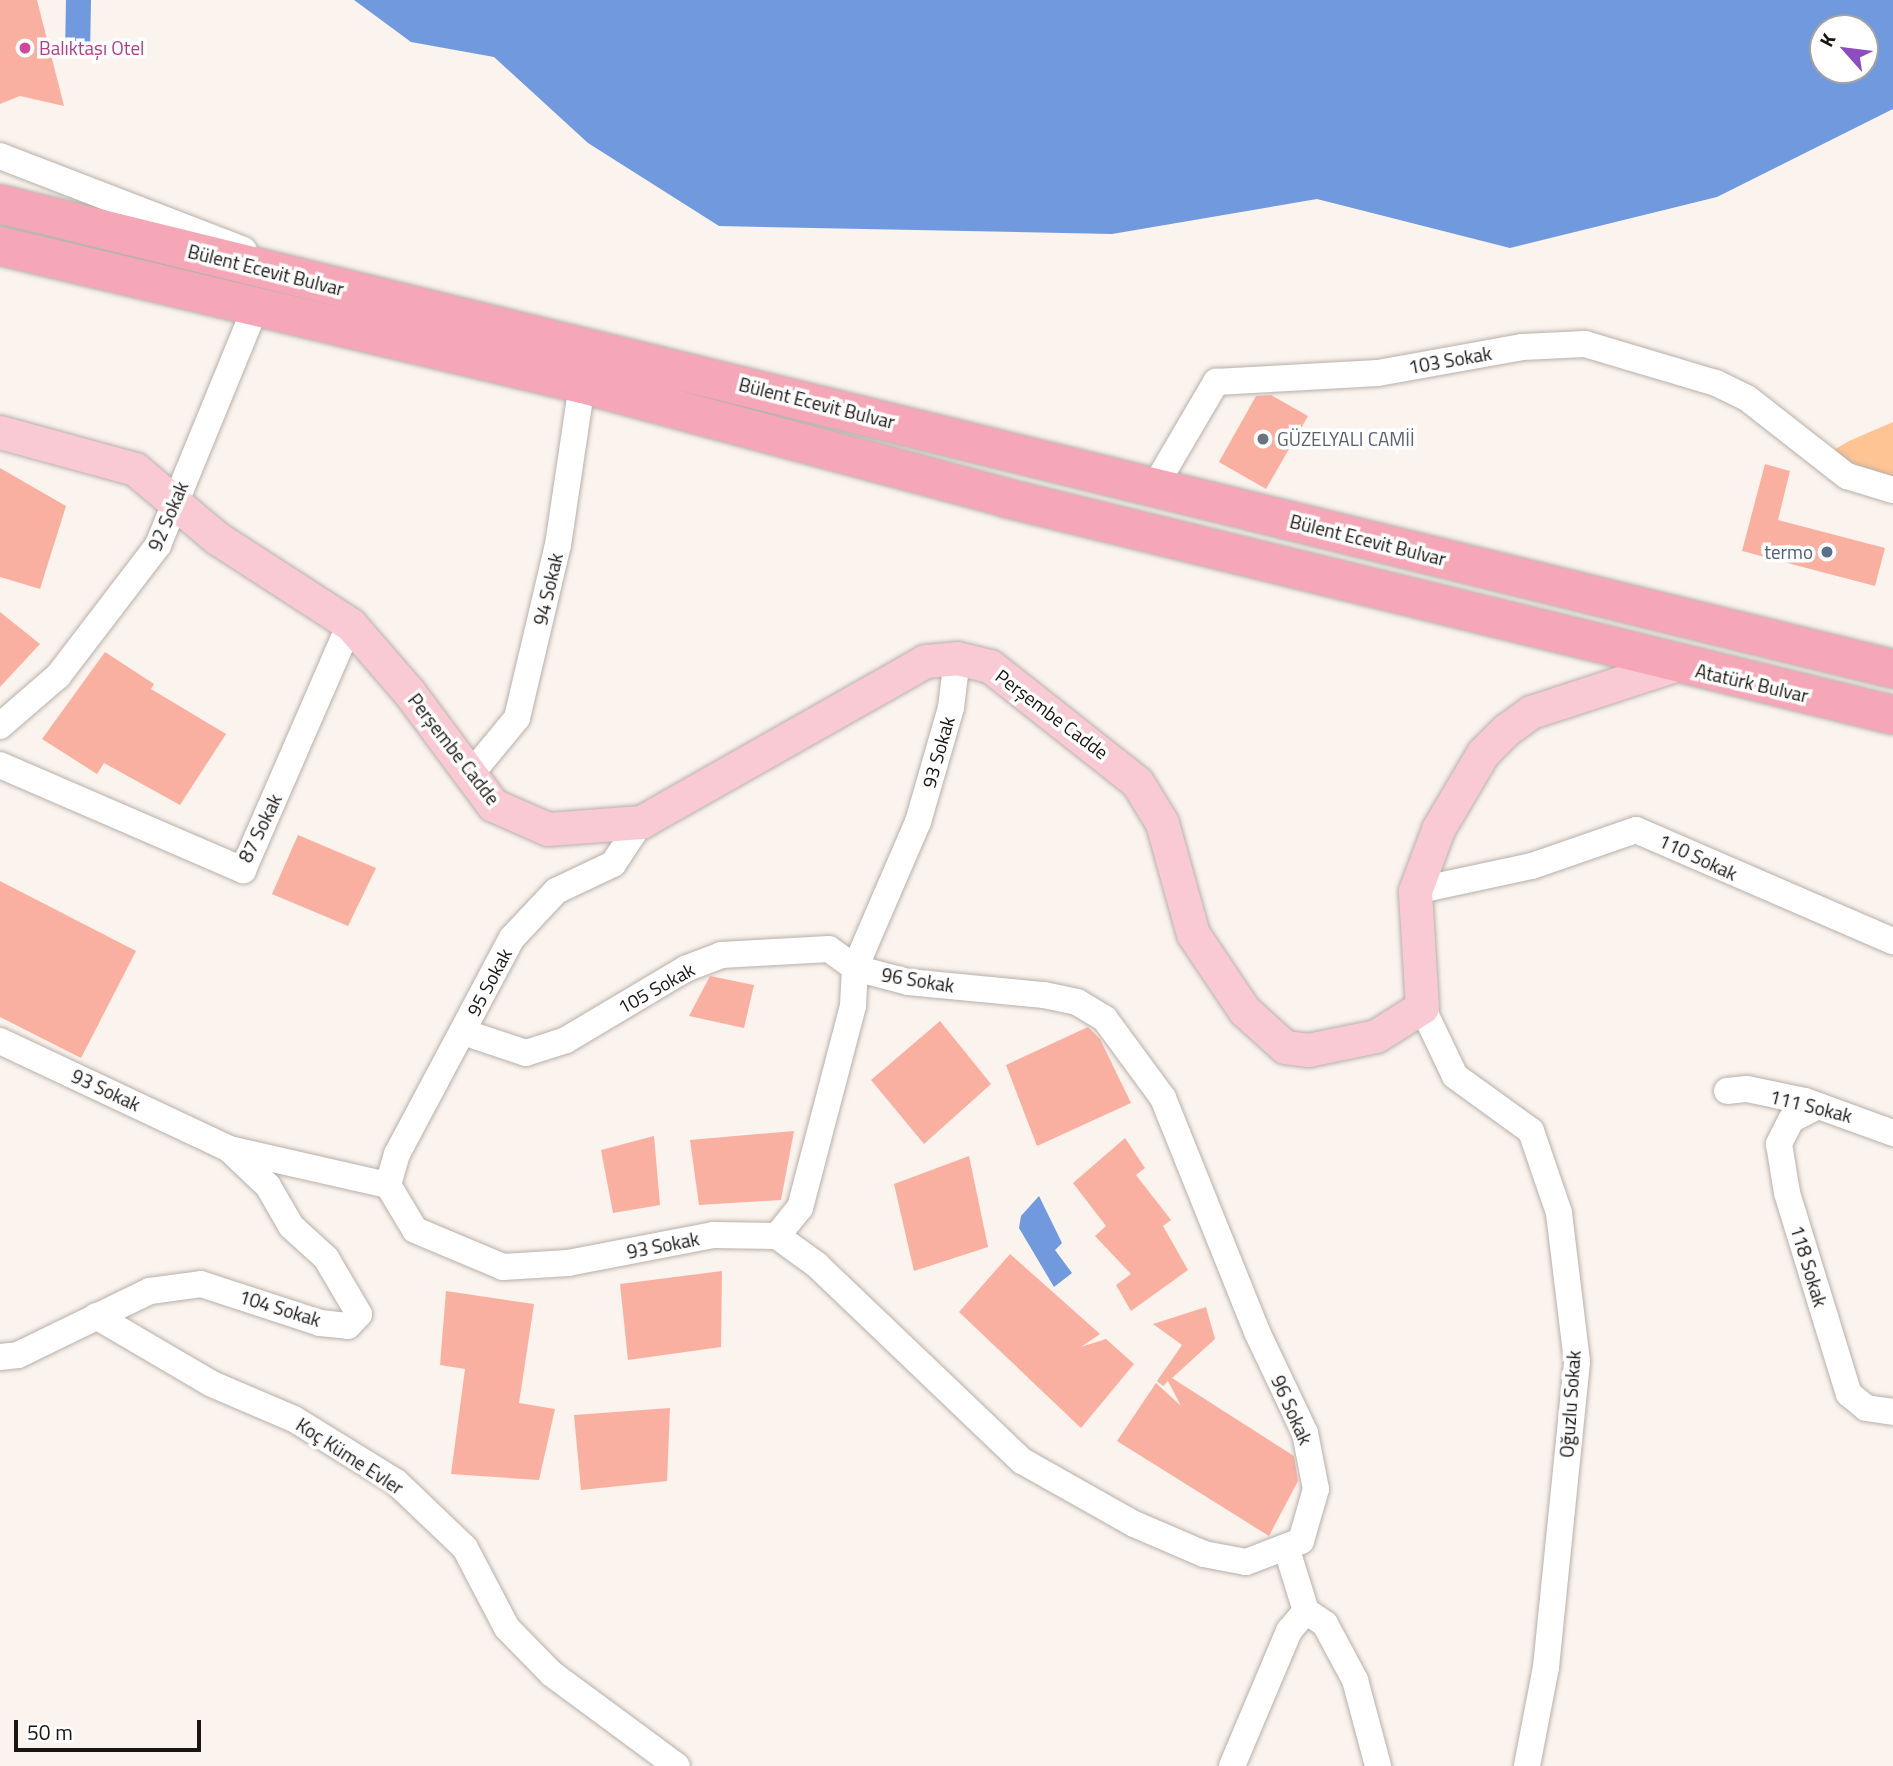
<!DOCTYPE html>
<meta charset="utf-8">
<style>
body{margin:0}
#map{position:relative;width:1893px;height:1766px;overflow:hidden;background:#fbf3ed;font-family:"Titillium Web",sans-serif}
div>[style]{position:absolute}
.green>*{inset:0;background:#fec493}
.water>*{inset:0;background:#7099de}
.building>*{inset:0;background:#fab0a1}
.roads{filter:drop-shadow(0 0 2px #b7b0aa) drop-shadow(0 0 2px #b7b0aa)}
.minor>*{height:26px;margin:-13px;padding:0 13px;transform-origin:13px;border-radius:13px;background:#fff}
.major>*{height:33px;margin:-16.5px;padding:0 16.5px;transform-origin:16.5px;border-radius:16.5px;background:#facad4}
.highway>*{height:38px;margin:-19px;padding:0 19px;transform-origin:19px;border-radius:19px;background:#f6a7b7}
.dots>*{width:19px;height:19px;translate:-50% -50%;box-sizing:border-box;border:4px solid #fff;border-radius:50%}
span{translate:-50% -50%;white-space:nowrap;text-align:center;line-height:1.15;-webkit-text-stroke:7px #fff;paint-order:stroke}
.hotel-label{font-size:19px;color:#b23c85}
.left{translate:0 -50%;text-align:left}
.street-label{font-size:19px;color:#181513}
.worship-label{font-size:19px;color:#5b616d}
.service-label{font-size:19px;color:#4e5e75}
.right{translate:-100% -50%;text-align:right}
.north{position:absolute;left:1809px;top:14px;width:70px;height:70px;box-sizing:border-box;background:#fff;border:2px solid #a3a1a1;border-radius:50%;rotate:298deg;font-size:19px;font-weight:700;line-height:28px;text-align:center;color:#181513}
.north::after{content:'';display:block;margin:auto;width:24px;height:32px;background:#8e4cc1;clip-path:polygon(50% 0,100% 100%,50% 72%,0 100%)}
.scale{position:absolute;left:14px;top:1720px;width:187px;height:32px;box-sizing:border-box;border:4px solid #181513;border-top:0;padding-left:9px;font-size:21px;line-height:24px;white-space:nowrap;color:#181513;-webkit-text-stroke:5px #fff;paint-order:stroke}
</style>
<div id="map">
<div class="green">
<i style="clip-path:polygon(1893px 422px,1893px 490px,1822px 457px,1849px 441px)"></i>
</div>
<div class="water">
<i style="clip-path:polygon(66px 0,91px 0,90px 55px,65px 56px)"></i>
<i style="clip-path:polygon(evenodd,354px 0,1893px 0,1893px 109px,1717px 197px,1510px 248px,1317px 199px,1112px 234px,719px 226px,588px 143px,494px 57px,411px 42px,354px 0,1823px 28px,1865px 28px,1865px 70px,1823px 70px,1823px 28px)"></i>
<i style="clip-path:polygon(1039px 1196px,1062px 1243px,1055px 1250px,1072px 1273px,1054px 1287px,1019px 1228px,1021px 1216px)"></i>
</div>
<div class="building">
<i style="clip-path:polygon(0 0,37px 0,64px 106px,20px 96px,0 104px)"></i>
<i style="clip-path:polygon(1271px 395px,1308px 416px,1266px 489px,1219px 462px,1256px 396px)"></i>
<i style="clip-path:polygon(1765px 464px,1790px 471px,1778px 520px,1885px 548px,1875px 586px,1742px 551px)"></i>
<i style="clip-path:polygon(0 468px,66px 506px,40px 589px,0 577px)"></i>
<i style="clip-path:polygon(0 612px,40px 644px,0 687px)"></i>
<i style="clip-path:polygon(105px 652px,154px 684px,151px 689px,226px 734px,180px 805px,104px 763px,97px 774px,42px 739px)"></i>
<i style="clip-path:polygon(298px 835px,376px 868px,348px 926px,272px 894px)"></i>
<i style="clip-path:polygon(0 881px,136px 951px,81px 1058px,0 1017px)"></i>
<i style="clip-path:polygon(710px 976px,754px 985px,744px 1028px,689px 1016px)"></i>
<i style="clip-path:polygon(940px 1021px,991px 1084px,924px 1144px,871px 1080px)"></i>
<i style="clip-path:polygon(1088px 1027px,1100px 1039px,1131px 1103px,1037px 1146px,1006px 1065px)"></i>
<i style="clip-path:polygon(794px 1131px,781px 1200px,699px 1205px,690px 1140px)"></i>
<i style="clip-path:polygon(654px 1136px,660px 1205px,613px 1213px,601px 1150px)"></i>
<i style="clip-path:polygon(1125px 1138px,1145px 1168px,1136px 1175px,1171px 1220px,1163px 1226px,1188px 1270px,1131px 1311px,1116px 1285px,1131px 1274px,1095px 1236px,1106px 1226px,1073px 1183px)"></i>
<i style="clip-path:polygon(969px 1156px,988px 1247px,914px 1271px,894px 1184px)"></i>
<i style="clip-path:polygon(1010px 1254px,1100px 1334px,1081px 1347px,1106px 1339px,1134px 1364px,1081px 1428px,959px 1312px)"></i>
<i style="clip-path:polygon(722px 1271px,721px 1347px,628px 1360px,620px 1284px)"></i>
<i style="clip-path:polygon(446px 1291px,534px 1304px,519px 1403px,555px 1409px,539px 1480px,451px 1474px,465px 1369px,440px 1365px)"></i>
<i style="clip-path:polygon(1206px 1307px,1215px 1339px,1172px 1378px,1294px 1456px,1298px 1481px,1269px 1536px,1117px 1441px,1156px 1383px,1181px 1406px,1168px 1381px,1163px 1386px,1157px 1381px,1182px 1345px,1153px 1324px)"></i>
<i style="clip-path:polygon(670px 1408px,667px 1481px,581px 1490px,574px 1415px)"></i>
</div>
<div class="roads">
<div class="minor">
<i style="left:0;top:156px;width:261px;rotate:21.1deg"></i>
<i style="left:1155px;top:486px;width:121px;rotate:-59.6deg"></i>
<i style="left:1216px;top:382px;width:162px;rotate:-3.2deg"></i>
<i style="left:1378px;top:373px;width:146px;rotate:-10.2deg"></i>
<i style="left:1522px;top:347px;width:63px;rotate:-2.7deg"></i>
<i style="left:1585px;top:344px;width:137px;rotate:16.6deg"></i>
<i style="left:1716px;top:383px;width:34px;rotate:26deg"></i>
<i style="left:1747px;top:398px;width:127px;rotate:38deg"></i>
<i style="left:1847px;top:476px;width:48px;rotate:16.9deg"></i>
<i style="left:0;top:726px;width:77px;rotate:-40.8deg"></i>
<i style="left:58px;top:676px;width:165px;rotate:-52.6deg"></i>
<i style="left:158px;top:545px;width:261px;rotate:-67.7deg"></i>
<i style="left:0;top:765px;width:265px;rotate:23.4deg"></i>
<i style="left:243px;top:870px;width:268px;rotate:-66.5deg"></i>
<i style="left:470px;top:775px;width:74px;rotate:-50.5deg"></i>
<i style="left:517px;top:718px;width:178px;rotate:-76.7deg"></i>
<i style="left:558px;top:545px;width:163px;rotate:-81.5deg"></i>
<i style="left:1415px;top:891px;width:120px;rotate:-12.1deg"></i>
<i style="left:1532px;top:866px;width:110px;rotate:-19.1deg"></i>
<i style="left:1636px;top:830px;width:280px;rotate:23.4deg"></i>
<i style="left:1422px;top:1007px;width:76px;rotate:64.4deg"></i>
<i style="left:1455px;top:1076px;width:94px;rotate:35.9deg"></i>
<i style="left:1531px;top:1131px;width:87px;rotate:71.1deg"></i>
<i style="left:1559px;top:1213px;width:150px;rotate:83.1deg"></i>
<i style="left:1577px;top:1362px;width:307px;rotate:95.8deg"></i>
<i style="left:1546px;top:1667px;width:101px;rotate:100.9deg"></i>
<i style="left:463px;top:1032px;width:66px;rotate:18.4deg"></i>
<i style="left:526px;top:1053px;width:42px;rotate:-18deg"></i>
<i style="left:566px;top:1040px;width:139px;rotate:-30.8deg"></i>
<i style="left:685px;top:969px;width:39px;rotate:-21deg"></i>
<i style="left:721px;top:955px;width:108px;rotate:-3.2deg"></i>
<i style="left:829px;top:949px;width:32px;rotate:36deg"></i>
<i style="left:855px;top:968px;width:55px;rotate:14.8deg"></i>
<i style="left:908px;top:982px;width:137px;rotate:5.5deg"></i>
<i style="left:1044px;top:995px;width:34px;rotate:12deg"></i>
<i style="left:1077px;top:1002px;width:33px;rotate:31deg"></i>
<i style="left:1105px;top:1019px;width:98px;rotate:53.7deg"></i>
<i style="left:1163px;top:1098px;width:252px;rotate:68.1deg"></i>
<i style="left:1257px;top:1332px;width:112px;rotate:64.6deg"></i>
<i style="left:1305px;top:1433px;width:57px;rotate:78.9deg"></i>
<i style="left:1316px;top:1489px;width:54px;rotate:106.1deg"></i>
<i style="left:1301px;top:1541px;width:59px;rotate:159.1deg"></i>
<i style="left:1246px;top:1562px;width:43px;rotate:-169.2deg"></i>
<i style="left:1204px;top:1554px;width:76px;rotate:-156.8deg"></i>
<i style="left:1134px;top:1524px;width:129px;rotate:-150.6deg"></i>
<i style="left:1022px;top:1461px;width:284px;rotate:-136.3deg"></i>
<i style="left:817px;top:1265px;width:49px;rotate:-144.1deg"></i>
<i style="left:0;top:1041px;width:253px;rotate:25.2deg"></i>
<i style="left:229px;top:1149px;width:163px;rotate:12.8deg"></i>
<i style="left:1727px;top:1091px;width:20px;rotate:-6deg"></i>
<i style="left:1747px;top:1089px;width:59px;rotate:11.7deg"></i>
<i style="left:1805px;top:1101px;width:94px;rotate:20deg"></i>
<i style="left:1818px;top:1106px;width:30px;rotate:153deg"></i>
<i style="left:1791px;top:1120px;width:27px;rotate:117deg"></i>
<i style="left:1779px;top:1144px;width:50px;rotate:80.7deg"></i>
<i style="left:1787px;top:1193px;width:210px;rotate:72.9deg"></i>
<i style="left:1849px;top:1394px;width:22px;rotate:39deg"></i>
<i style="left:1866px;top:1408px;width:27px;rotate:8deg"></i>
<i style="left:388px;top:1185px;width:52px;rotate:59deg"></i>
<i style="left:415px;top:1230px;width:95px;rotate:22.8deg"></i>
<i style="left:503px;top:1267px;width:65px;rotate:-3.5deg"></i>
<i style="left:568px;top:1263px;width:148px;rotate:-10.9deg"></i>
<i style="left:713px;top:1235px;width:64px;rotate:0.9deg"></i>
<i style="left:777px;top:1236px;width:36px;rotate:-51deg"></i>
<i style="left:800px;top:1208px;width:209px;rotate:-75.3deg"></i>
<i style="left:853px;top:1006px;width:38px;rotate:-87deg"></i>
<i style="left:855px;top:968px;width:159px;rotate:-66.7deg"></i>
<i style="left:918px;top:822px;width:119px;rotate:-73.9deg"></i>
<i style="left:951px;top:708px;width:50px;rotate:-83.2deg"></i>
<i style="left:388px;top:1185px;width:32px;rotate:-74deg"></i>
<i style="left:397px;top:1154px;width:245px;rotate:-62deg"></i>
<i style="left:512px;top:938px;width:64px;rotate:-46.9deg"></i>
<i style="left:556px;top:891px;width:63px;rotate:-25.3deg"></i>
<i style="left:613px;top:864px;width:50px;rotate:-56.3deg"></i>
<i style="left:96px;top:1316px;width:134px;rotate:30.4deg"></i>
<i style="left:212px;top:1384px;width:89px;rotate:23.1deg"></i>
<i style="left:294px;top:1419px;width:120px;rotate:31.7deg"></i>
<i style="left:396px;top:1482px;width:95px;rotate:43.7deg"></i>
<i style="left:465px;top:1548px;width:90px;rotate:62.3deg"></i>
<i style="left:507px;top:1628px;width:64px;rotate:45.6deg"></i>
<i style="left:552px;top:1674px;width:155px;rotate:36.4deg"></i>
<i style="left:0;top:1357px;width:18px;rotate:-6deg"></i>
<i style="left:18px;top:1355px;width:147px;rotate:-25.9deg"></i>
<i style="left:150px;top:1291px;width:51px;rotate:-7.8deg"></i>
<i style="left:201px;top:1284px;width:125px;rotate:18.1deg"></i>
<i style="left:320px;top:1323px;width:28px;rotate:6deg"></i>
<i style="left:348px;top:1326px;width:16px;rotate:-47deg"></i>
<i style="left:359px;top:1314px;width:65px;rotate:-120.5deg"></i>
<i style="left:326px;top:1258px;width:47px;rotate:-137.6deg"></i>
<i style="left:291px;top:1226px;width:46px;rotate:-119.9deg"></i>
<i style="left:268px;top:1186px;width:54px;rotate:-136.5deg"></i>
<i style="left:1287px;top:1550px;width:64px;rotate:72.7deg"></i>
<i style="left:1232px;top:1766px;width:147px;rotate:-67.1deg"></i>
<i style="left:1289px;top:1631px;width:26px;rotate:-50deg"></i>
<i style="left:1306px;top:1611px;width:23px;rotate:34deg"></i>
<i style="left:1325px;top:1624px;width:64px;rotate:61.8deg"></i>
<i style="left:1355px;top:1680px;width:89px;rotate:75deg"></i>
</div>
<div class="major">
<i style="left:0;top:432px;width:140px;rotate:15.3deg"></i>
<i style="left:135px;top:469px;width:107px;rotate:40.1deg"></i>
<i style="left:217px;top:538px;width:158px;rotate:32.9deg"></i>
<i style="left:350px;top:624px;width:90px;rotate:49.1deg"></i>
<i style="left:409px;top:692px;width:141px;rotate:53.4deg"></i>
<i style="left:493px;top:805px;width:60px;rotate:23.6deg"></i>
<i style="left:548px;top:829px;width:93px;rotate:-4.3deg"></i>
<i style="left:641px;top:822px;width:326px;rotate:-29.5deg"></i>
<i style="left:925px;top:661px;width:32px;rotate:-5deg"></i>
<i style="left:957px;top:658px;width:34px;rotate:14deg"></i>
<i style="left:990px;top:666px;width:187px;rotate:38.3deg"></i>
<i style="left:1137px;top:782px;width:48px;rotate:58.6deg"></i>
<i style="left:1162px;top:823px;width:115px;rotate:74.4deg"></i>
<i style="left:1193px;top:934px;width:92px;rotate:56.1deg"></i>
<i style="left:1244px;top:1010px;width:55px;rotate:42.1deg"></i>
<i style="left:1285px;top:1047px;width:23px;rotate:7deg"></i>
<i style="left:1308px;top:1050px;width:69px;rotate:-11.6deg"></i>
<i style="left:1376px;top:1036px;width:54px;rotate:-32.2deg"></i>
<i style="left:1422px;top:1007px;width:116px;rotate:-93.5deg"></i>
<i style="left:1415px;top:891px;width:66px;rotate:-69.6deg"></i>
<i style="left:1438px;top:829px;width:88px;rotate:-59.4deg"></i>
<i style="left:1483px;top:753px;width:33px;rotate:-45deg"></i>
<i style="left:1506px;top:730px;width:31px;rotate:-36deg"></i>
<i style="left:1531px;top:712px;width:151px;rotate:-18.1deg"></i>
</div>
<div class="highway">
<i style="left:0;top:204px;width:1949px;rotate:13.8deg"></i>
<i style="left:0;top:246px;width:598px;rotate:13.34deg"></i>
<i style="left:582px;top:384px;width:439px;rotate:15deg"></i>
<i style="left:1006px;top:498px;width:913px;rotate:13.75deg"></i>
</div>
</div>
<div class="dots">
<i style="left:25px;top:48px;background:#d1479c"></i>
<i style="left:1263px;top:439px;background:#6b7280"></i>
<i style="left:1827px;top:552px;background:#5c6f8a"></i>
</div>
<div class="hotel-label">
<span class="left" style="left:39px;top:48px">Balıktaşı Otel</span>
</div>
<div class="street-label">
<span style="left:266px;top:270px;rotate:14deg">Bülent Ecevit Bulvar</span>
<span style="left:1450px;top:360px;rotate:-10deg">103 Sokak</span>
<span style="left:817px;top:403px;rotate:14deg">Bülent Ecevit Bulvar</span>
<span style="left:168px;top:516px;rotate:-67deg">92 Sokak</span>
<span style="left:1368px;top:540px;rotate:14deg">Bülent Ecevit Bulvar</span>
<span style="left:548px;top:589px;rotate:-77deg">94 Sokak</span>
<span style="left:1752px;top:683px;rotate:13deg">Atatürk Bulvar</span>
<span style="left:1052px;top:714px;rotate:37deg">Perşembe Cadde</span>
<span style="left:454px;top:749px;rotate:52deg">Perşembe Cadde</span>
<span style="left:938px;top:752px;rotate:-74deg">93 Sokak</span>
<span style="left:260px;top:828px;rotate:-64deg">87 Sokak</span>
<span style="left:1698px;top:857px;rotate:25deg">110 Sokak</span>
<span style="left:918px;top:980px;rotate:9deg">96 Sokak</span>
<span style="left:489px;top:982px;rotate:-62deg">95 Sokak</span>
<span style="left:656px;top:988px;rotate:-29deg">105 Sokak</span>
<span style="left:106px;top:1090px;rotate:25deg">93 Sokak</span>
<span style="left:1811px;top:1106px;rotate:14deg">111 Sokak</span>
<span style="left:663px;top:1245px;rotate:-11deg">93 Sokak</span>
<span style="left:1809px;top:1266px;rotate:73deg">118 Sokak</span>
<span style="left:280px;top:1308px;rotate:17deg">104 Sokak</span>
<span style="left:1570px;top:1404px;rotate:-86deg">Oğuzlu Sokak</span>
<span style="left:1292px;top:1410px;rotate:66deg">96 Sokak</span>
<span style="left:350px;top:1456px;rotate:33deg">Koç Küme Evler</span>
</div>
<div class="worship-label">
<span class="left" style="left:1277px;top:439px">GÜZELYALI CAMİİ</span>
</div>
<div class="service-label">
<span class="right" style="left:1813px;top:552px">termo</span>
</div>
<div class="north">K</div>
<div class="scale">50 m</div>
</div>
